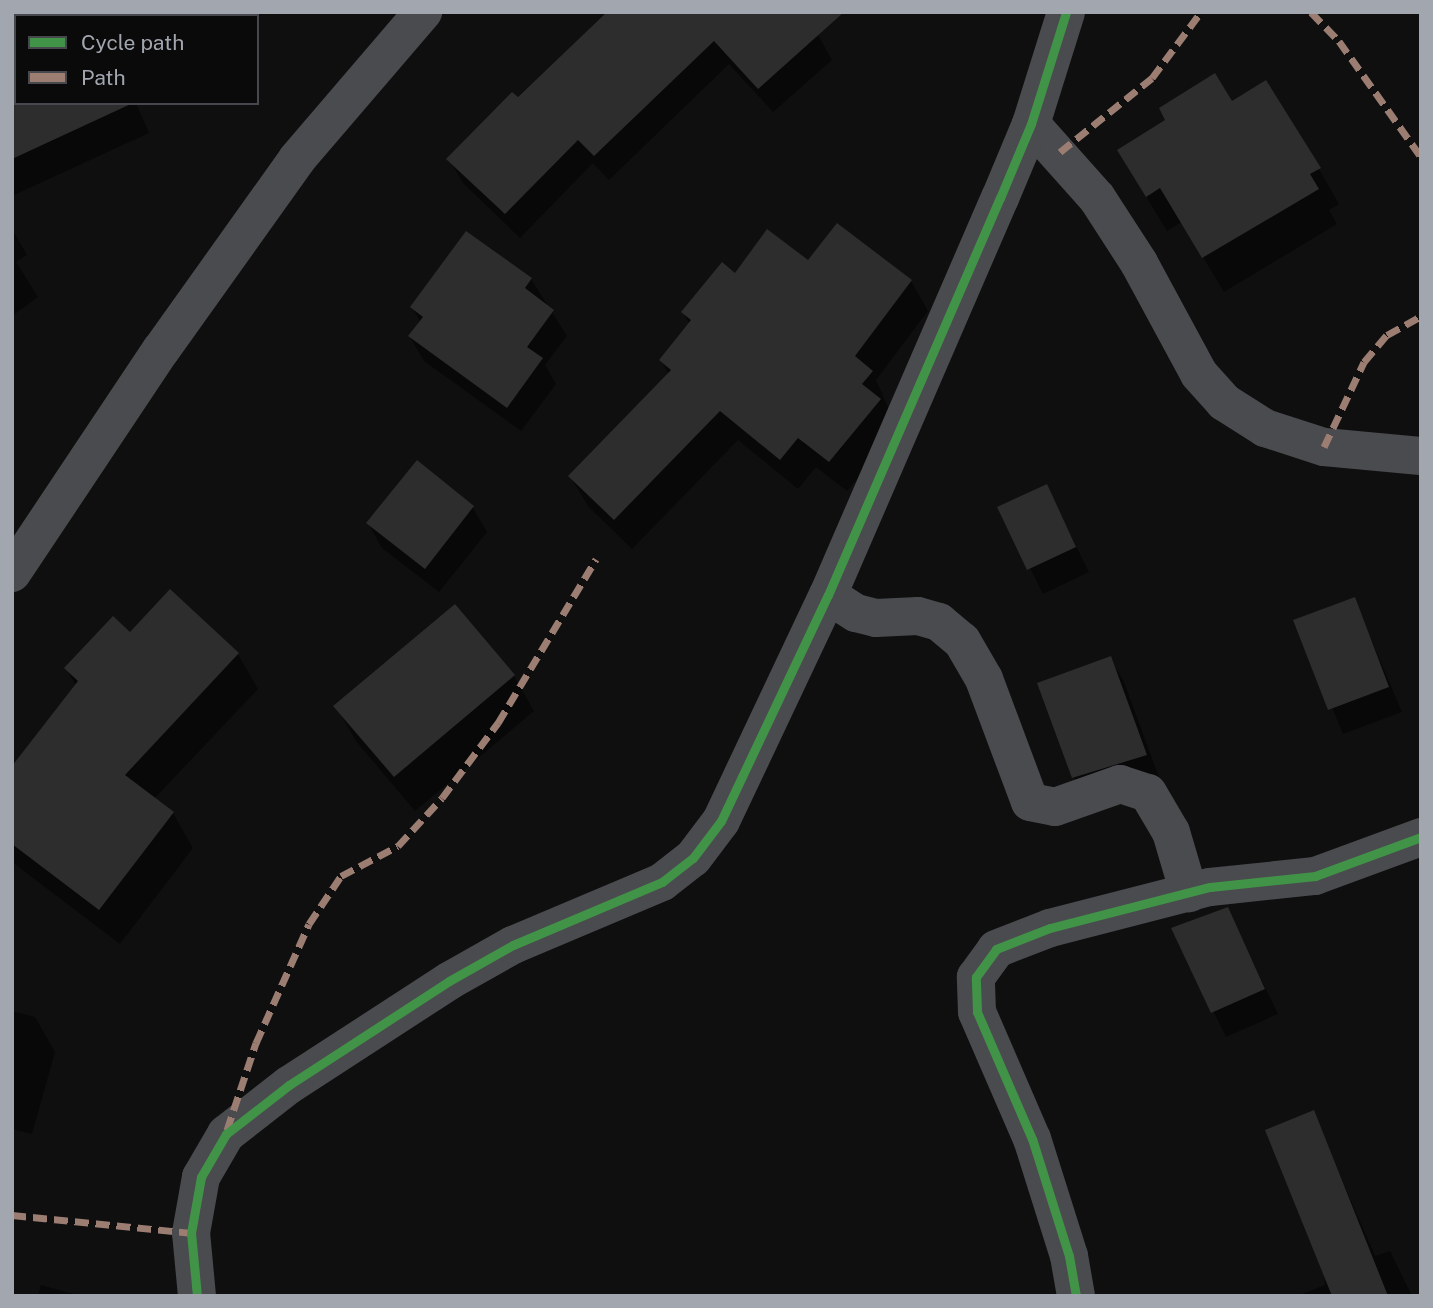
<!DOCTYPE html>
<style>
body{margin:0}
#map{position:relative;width:1433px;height:1308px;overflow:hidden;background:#0f0f10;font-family:"Public Sans",sans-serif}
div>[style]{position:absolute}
.shadow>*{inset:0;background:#0007}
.building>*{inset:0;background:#2d2d2e}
.minor>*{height:38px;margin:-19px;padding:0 19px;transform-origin:19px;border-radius:19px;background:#4a4b4e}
.quiet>*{height:7px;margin-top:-3.5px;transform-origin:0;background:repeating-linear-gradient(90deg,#9b7d72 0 14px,transparent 0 21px)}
.cycleway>*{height:9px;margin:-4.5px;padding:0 4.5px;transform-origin:4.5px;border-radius:4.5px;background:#419447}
span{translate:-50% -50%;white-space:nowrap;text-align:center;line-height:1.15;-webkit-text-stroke:5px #0a0a0b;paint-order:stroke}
.frame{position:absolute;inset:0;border:14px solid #a2a6af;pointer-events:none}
.legend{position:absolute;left:14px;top:14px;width:245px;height:91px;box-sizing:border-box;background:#0a0a0b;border:2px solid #47484d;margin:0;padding:9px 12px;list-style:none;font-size:21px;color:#a2a6af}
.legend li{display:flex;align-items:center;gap:14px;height:35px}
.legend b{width:35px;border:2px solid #47484d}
</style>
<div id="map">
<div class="shadow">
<i style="clip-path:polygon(12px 12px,34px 16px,16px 16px,16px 103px,136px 103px,149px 133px,14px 195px)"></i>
<i style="clip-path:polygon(133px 12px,161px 12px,163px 16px,124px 16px)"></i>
<i style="clip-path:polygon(610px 12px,818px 35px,832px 60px,773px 112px,729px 64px,609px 180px,593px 163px,520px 238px,463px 183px,449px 159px)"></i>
<i style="clip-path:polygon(1231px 103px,1319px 169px,1339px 204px,1329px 210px,1337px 224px,1224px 292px,1182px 222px,1167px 231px,1139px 185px)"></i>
<i style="clip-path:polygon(12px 229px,27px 255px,16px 262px,38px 297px,12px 316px)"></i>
<i style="clip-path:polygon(808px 263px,911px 281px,928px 311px,876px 380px,898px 430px,847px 491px,816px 467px,798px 489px,738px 440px,632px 549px,588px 506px,570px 476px,669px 375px,661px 360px,690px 325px,683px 312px,735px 276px)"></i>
<i style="clip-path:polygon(531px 279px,567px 336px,545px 365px,556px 384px,521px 431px,424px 361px,410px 337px,421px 323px,412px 307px)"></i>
<i style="clip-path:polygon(1046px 486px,1089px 572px,1043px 594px,1000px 508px)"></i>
<i style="clip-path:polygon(473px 508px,487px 532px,439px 592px,382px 548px,368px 523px)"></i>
<i style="clip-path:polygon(1354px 599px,1402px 712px,1343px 734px,1296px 621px)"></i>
<i style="clip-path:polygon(455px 606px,514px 676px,534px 711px,415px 811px,356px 741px,336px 706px)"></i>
<i style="clip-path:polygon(130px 635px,238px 654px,258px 689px,154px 799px,173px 813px,193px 848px,120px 944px,12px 862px,12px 769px,76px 686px,66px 668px)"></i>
<i style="clip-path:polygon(1110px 658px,1124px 682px,1160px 780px,1088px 801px,1074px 777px)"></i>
<i style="clip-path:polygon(1227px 909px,1278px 1014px,1226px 1037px,1173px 929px)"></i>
<i style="clip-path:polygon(12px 1011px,35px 1017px,55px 1052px,32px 1134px,12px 1129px)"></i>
<i style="clip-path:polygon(1313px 1113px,1375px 1256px,1390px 1251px,1412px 1296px,1297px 1296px,1325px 1285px)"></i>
<i style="clip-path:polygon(41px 1285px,81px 1296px,38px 1296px)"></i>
</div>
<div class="building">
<i style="clip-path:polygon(607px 12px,844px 12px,758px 89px,714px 41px,594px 156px,578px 140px,505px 214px,446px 159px,512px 92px,518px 97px)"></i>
<i style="clip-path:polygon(1215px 73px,1232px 101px,1266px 80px,1321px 168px,1310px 174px,1319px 189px,1202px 258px,1160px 188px,1146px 197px,1117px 150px,1165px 120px,1159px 108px)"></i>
<i style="clip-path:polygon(12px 103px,133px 103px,12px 159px)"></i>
<i style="clip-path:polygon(837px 223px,912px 280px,855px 356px,873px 371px,862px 384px,881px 399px,829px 462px,798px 438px,780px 460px,720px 411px,614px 520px,568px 476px,671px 370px,659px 360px,691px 320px,681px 312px,722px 262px,735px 273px,767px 229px,808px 260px)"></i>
<i style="clip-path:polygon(466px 231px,532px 278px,525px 288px,554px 310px,527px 347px,543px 358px,507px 408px,408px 336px,423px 317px,410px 307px)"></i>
<i style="clip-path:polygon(417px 460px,474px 506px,425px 569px,366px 523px)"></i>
<i style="clip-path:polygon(1047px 484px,1076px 547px,1027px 570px,997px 507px)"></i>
<i style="clip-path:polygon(170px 589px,239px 653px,125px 775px,174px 812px,99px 910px,12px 844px,12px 766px,78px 681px,64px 668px,113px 616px,130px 632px)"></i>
<i style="clip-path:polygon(1355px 597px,1389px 687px,1328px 710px,1293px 620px)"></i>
<i style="clip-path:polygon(455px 604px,515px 675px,394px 777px,333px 706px)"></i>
<i style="clip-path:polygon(1111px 656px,1147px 755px,1072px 778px,1037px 683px)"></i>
<i style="clip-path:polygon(1228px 907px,1265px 989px,1211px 1013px,1171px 928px)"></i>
<i style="clip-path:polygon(1314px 1110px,1388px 1296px,1332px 1296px,1265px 1130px)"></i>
</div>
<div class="minor">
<i style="left:1031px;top:124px;width:99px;rotate:48.3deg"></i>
<i style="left:1097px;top:198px;width:77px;rotate:57.1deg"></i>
<i style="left:1139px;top:263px;width:126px;rotate:61.6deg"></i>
<i style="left:1199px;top:374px;width:38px;rotate:48deg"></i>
<i style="left:1224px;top:402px;width:49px;rotate:32.4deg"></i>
<i style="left:1265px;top:428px;width:62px;rotate:17.9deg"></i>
<i style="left:1324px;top:447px;width:97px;rotate:5.3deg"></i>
<i style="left:12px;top:573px;width:268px;rotate:-56.3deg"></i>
<i style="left:161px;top:350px;width:234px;rotate:-54.5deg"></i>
<i style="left:297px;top:159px;width:194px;rotate:-49.4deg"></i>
<i style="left:828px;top:595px;width:33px;rotate:33deg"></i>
<i style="left:856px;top:613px;width:21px;rotate:14deg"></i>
<i style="left:876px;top:618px;width:42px;rotate:-2.7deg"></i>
<i style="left:918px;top:616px;width:22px;rotate:16deg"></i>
<i style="left:939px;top:622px;width:30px;rotate:40deg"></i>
<i style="left:962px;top:641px;width:44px;rotate:59.9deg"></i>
<i style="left:984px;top:679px;width:131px;rotate:69.5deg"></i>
<i style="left:1030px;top:802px;width:25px;rotate:11deg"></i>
<i style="left:1055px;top:807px;width:69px;rotate:-19.5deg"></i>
<i style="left:1120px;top:784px;width:29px;rotate:18deg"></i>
<i style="left:1148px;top:793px;width:45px;rotate:59.5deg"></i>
<i style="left:1171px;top:832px;width:64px;rotate:73.6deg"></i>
<i style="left:197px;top:1296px;width:63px;rotate:-95.4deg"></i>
<i style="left:191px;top:1233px;width:57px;rotate:-79.9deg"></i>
<i style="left:201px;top:1177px;width:50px;rotate:-59.8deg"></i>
<i style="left:226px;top:1134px;width:80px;rotate:-37.9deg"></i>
<i style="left:289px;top:1085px;width:191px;rotate:-33deg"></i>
<i style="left:449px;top:981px;width:73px;rotate:-29.4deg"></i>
<i style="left:513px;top:945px;width:162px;rotate:-22.9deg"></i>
<i style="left:662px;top:882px;width:39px;rotate:-38deg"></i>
<i style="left:693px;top:858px;width:46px;rotate:-52.9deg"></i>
<i style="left:721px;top:821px;width:250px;rotate:-64.7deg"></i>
<i style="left:828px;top:595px;width:433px;rotate:-66.6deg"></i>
<i style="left:1000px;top:198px;width:80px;rotate:-67.3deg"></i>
<i style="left:1031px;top:124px;width:117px;rotate:-72.6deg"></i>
<i style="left:1076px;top:1296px;width:41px;rotate:-99.9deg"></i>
<i style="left:1069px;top:1256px;width:123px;rotate:-107.5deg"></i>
<i style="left:1032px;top:1139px;width:138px;rotate:-113.4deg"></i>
<i style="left:977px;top:1012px;width:35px;rotate:-92deg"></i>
<i style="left:976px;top:977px;width:34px;rotate:-54deg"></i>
<i style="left:996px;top:949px;width:58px;rotate:-21.3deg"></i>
<i style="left:1050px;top:928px;width:165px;rotate:-14.4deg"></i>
<i style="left:1210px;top:887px;width:106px;rotate:-6deg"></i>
<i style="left:1315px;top:876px;width:113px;rotate:-20.2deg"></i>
</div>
<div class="quiet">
<i style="left:1311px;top:12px;width:40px;rotate:46deg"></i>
<i style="left:1339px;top:41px;width:142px;rotate:54.7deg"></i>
<i style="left:1060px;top:152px;width:118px;rotate:-38.8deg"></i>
<i style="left:1152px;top:78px;width:82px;rotate:-53.4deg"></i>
<i style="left:1324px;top:447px;width:94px;rotate:-64.8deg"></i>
<i style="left:1364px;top:362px;width:35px;rotate:-50deg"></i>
<i style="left:1387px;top:335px;width:39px;rotate:-29deg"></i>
<i style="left:227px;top:1130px;width:92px;rotate:-71.6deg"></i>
<i style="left:256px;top:1043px;width:130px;rotate:-66deg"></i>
<i style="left:309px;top:924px;width:58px;rotate:-56.3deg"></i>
<i style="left:341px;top:876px;width:64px;rotate:-27.8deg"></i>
<i style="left:398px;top:846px;width:65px;rotate:-47.5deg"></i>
<i style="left:442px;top:798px;width:94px;rotate:-53.3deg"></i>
<i style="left:498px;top:723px;width:191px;rotate:-59.1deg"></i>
<i style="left:12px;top:1215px;width:180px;rotate:5.7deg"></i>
</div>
<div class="cycleway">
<i style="left:197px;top:1296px;width:63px;rotate:-95.4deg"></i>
<i style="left:191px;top:1233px;width:57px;rotate:-79.9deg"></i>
<i style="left:201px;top:1177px;width:50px;rotate:-59.8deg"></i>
<i style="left:226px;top:1134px;width:80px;rotate:-37.9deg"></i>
<i style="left:289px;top:1085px;width:191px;rotate:-33deg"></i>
<i style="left:449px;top:981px;width:73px;rotate:-29.4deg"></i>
<i style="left:513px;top:945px;width:162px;rotate:-22.9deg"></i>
<i style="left:662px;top:882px;width:39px;rotate:-38deg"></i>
<i style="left:693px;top:858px;width:46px;rotate:-52.9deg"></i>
<i style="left:721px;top:821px;width:250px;rotate:-64.7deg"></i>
<i style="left:828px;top:595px;width:433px;rotate:-66.6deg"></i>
<i style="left:1000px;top:198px;width:80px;rotate:-67.3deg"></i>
<i style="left:1031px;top:124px;width:117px;rotate:-72.6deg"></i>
<i style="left:1076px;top:1296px;width:41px;rotate:-99.9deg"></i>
<i style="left:1069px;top:1256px;width:123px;rotate:-107.5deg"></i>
<i style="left:1032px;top:1139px;width:138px;rotate:-113.4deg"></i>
<i style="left:977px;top:1012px;width:35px;rotate:-92deg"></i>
<i style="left:976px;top:977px;width:34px;rotate:-54deg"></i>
<i style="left:996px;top:949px;width:58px;rotate:-21.3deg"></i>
<i style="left:1050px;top:928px;width:165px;rotate:-14.4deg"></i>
<i style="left:1210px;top:887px;width:106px;rotate:-6deg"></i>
<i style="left:1315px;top:876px;width:113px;rotate:-20.2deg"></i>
</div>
<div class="frame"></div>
<ul class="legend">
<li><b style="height:9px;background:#419447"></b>Cycle path</li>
<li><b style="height:9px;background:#9b7d72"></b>Path</li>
</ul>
</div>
